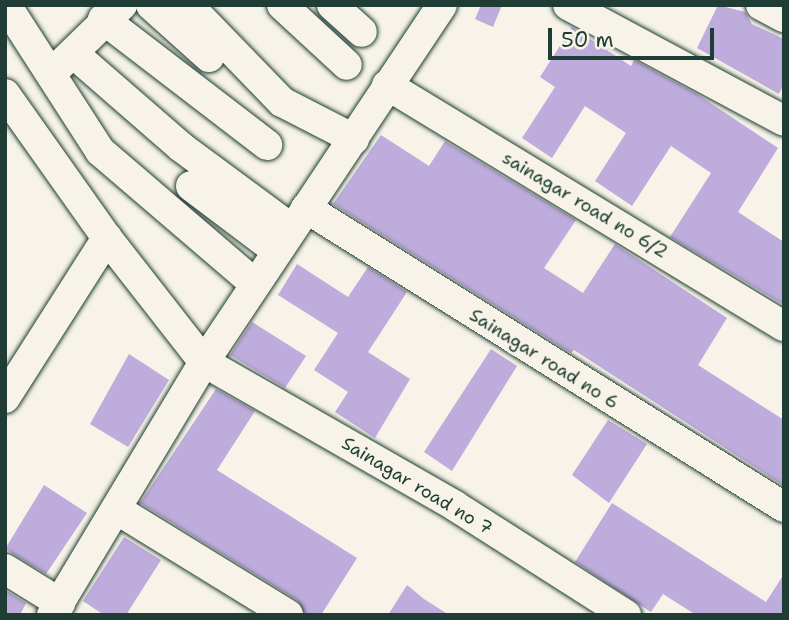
<!DOCTYPE html>
<style>
body{margin:0}
#map{position:relative;width:789px;height:620px;overflow:hidden;background:#f7f3e8;font-family:"Shantell Sans",sans-serif}
div>[style]{position:absolute}
.building>*{inset:0;background:#beacdc}
.roads{filter:drop-shadow(0 0 2px #1f3d34) drop-shadow(0 0 2px #1f3d34)}
.minor>*{height:30px;margin:-15px;padding:0 15px;transform-origin:15px;border-radius:15px;background:#f7f3e8}
span{translate:-50% -50%;white-space:nowrap;text-align:center;line-height:1.15;-webkit-text-stroke:6px #f7f3e8;paint-order:stroke}
.street-label{font-size:18px;color:#1f3d34}
.frame{position:absolute;inset:0;border:7px solid #1f3d34;pointer-events:none}
.scale{position:absolute;left:548px;top:28px;width:166px;height:32px;box-sizing:border-box;border:4px solid #1f3d34;border-top:0;padding-left:9px;font-size:21px;line-height:24px;white-space:nowrap;color:#1f3d34;-webkit-text-stroke:5px #f7f3e8;paint-order:stroke}
</style>
<div id="map">
<div class="building">
<i style="clip-path:polygon(481px 5px,502px 5px,493px 27px,475px 19px)"></i>
<i style="clip-path:polygon(718px 5px,745px 12px,752px 24px,784px 39px,784px 84px,779px 94px,697px 48px)"></i>
<i style="clip-path:polygon(572px 27px,631px 66px,634px 60px,697px 94px,778px 148px,738px 212px,784px 242px,784px 305px,670px 237px,711px 173px,671px 146px,632px 206px,595px 181px,626px 133px,585px 106px,552px 158px,522px 138px,555px 87px,540px 77px)"></i>
<i style="clip-path:polygon(381px 135px,429px 166px,445px 141px,576px 220px,544px 268px,583px 293px,615px 244px,727px 318px,698px 365px,784px 420px,784px 486px,574px 350px,571px 353px,333px 204px)"></i>
<i style="clip-path:polygon(297px 264px,348px 297px,368px 267px,407px 292px,368px 352px,410px 379px,375px 438px,335px 412px,348px 392px,314px 370px,338px 333px,278px 295px)"></i>
<i style="clip-path:polygon(252px 322px,306px 356px,285px 388px,230px 355px)"></i>
<i style="clip-path:polygon(491px 349px,517px 366px,452px 471px,424px 452px)"></i>
<i style="clip-path:polygon(129px 354px,169px 380px,128px 447px,90px 424px)"></i>
<i style="clip-path:polygon(216px 389px,255px 411px,217px 470px,357px 558px,321px 615px,305px 615px,297px 600px,140px 503px)"></i>
<i style="clip-path:polygon(608px 420px,647px 444px,609px 503px,572px 475px)"></i>
<i style="clip-path:polygon(44px 485px,87px 513px,46px 574px,5px 549px)"></i>
<i style="clip-path:polygon(612px 503px,766px 602px,784px 574px,784px 615px,696px 615px,663px 594px,651px 612px,640px 605px,575px 562px)"></i>
<i style="clip-path:polygon(124px 537px,161px 560px,126px 615px,104px 615px,83px 601px)"></i>
<i style="clip-path:polygon(407px 585px,424px 599px,449px 615px,388px 615px)"></i>
<i style="clip-path:polygon(5px 590px,26px 603px,20px 615px,5px 615px)"></i>
</div>
<div class="roads">
<div class="minor">
<i style="left:6px;top:5px;width:174px;rotate:57.2deg"></i>
<i style="left:100px;top:151px;width:204px;rotate:40.6deg"></i>
<i style="left:151px;top:5px;width:78px;rotate:41.9deg"></i>
<i style="left:188px;top:5px;width:135px;rotate:45.9deg"></i>
<i style="left:282px;top:102px;width:81px;rotate:27.2deg"></i>
<i style="left:282px;top:5px;width:88px;rotate:42.7deg"></i>
<i style="left:332px;top:5px;width:40px;rotate:42deg"></i>
<i style="left:568px;top:5px;width:245px;rotate:28.2deg"></i>
<i style="left:761px;top:5px;width:26px;rotate:28deg"></i>
<i style="left:103px;top:19px;width:207px;rotate:37.5deg"></i>
<i style="left:73px;top:53px;width:143px;rotate:41deg"></i>
<i style="left:181px;top:147px;width:138px;rotate:36.5deg"></i>
<i style="left:59px;top:66px;width:88px;rotate:-44.1deg"></i>
<i style="left:387px;top:85px;width:464px;rotate:31.3deg"></i>
<i style="left:5px;top:94px;width:176px;rotate:54.7deg"></i>
<i style="left:107px;top:238px;width:157px;rotate:52deg"></i>
<i style="left:204px;top:362px;width:289px;rotate:29.8deg"></i>
<i style="left:455px;top:506px;width:203px;rotate:32.5deg"></i>
<i style="left:191px;top:186px;width:108px;rotate:37.1deg"></i>
<i style="left:306px;top:208px;width:564px;rotate:32.03deg"></i>
<i style="left:5px;top:398px;width:190px;rotate:-57.5deg"></i>
<i style="left:116px;top:509px;width:202px;rotate:31.6deg"></i>
<i style="left:5px;top:569px;width:65px;rotate:31.7deg"></i>
<i style="left:52px;top:615px;width:295px;rotate:-59deg"></i>
<i style="left:204px;top:362px;width:429px;rotate:-56.3deg"></i>
</div>
</div>
<div class="street-label">
<span style="left:585px;top:205px;rotate:31deg">sainagar road no 6/2</span>
<span style="left:544px;top:359px;rotate:32deg">Sainagar road no 6</span>
<span style="left:417px;top:486px;rotate:31deg">Sainagar road no 7</span>
</div>
<div class="frame"></div>
<div class="scale">50 m</div>
</div>
